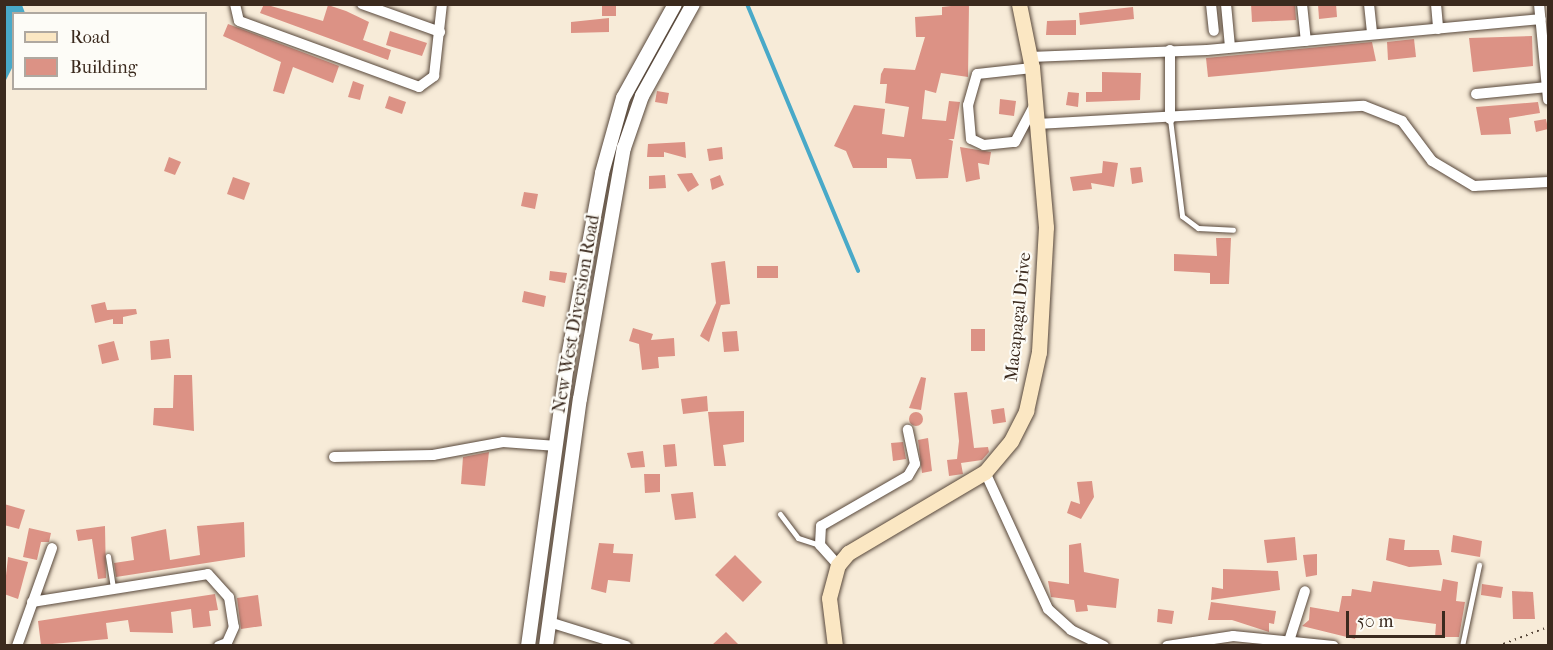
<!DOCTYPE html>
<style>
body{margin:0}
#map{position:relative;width:1553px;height:650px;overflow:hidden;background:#f7ebd8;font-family:"IM FELL French Canon",serif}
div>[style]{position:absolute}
.water>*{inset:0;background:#49a9c8}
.stream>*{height:4px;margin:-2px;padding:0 2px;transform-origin:2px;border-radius:2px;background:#49a9c8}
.building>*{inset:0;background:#dc9285}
.round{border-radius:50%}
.path>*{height:2px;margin-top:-1px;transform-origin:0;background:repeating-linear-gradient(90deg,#57473a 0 1.5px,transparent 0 6px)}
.roads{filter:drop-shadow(0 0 2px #57473a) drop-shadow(0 0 2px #57473a)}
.service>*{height:5px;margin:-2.5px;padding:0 2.5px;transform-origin:2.5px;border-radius:2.5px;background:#fff}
.minor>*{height:10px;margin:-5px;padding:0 5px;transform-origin:5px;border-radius:5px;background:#fff}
.tertiary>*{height:14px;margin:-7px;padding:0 7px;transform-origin:7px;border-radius:7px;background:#fff}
.secondary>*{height:15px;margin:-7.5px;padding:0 7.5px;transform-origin:7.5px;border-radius:7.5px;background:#fbe7c3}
span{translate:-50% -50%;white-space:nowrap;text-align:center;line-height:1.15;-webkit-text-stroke:4.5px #fdfcf7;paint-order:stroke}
.street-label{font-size:18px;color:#3b2a1e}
.frame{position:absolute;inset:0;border:6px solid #3b2a1e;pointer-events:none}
.legend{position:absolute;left:12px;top:12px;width:195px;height:78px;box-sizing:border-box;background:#fdfcf7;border:2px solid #afa8a0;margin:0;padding:8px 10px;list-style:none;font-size:18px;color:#3b2a1e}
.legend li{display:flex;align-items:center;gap:12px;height:30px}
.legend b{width:30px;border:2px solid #afa8a0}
.scale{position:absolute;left:1346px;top:611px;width:99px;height:27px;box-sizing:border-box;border:3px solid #3b2a1e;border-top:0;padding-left:8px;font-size:18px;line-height:21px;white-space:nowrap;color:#3b2a1e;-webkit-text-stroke:4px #fdfcf7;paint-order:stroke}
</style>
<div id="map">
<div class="water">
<i style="clip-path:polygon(5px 4px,22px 5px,25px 13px,14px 14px,13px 66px,5px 82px)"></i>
</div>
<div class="stream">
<i style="left:747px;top:4px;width:289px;rotate:67.4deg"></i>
</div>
<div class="building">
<i style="clip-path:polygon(264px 4px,323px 21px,328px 5px,346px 11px,369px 22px,363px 40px,391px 50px,388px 60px,260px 13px)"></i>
<i style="clip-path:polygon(602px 4px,616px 4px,616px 16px,602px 16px)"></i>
<i style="clip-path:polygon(969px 4px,968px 77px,941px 73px,936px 93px,925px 90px,922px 119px,946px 121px,949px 101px,960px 102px,954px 139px,948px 139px,953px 141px,948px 178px,916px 179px,911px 159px,887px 158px,887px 168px,853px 168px,846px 151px,834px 146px,854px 105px,885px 109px,882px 134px,904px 137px,909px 107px,885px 103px,887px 84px,880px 84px,881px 74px,884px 68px,915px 70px,925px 37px,916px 37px,915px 17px,942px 15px,942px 7px)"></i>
<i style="clip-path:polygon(1251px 4px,1295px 5px,1296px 20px,1252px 22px)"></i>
<i style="clip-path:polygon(1318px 4px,1336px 4px,1337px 17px,1319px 19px)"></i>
<i style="clip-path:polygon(1133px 7px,1134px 19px,1080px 25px,1079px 13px)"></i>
<i style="clip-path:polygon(609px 18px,609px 32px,571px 33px,571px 22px)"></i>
<i style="clip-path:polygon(1076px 20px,1076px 35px,1046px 35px,1047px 21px)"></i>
<i style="clip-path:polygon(228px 24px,339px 66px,333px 83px,293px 67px,284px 94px,273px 91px,281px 62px,223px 36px)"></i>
<i style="clip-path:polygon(390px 31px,427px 43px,422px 56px,386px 45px)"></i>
<i style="clip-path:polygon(1532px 36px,1533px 66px,1473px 72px,1469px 38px)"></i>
<i style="clip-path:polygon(1414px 39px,1416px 57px,1388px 60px,1387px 42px)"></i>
<i style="clip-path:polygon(1372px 42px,1376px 61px,1208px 77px,1206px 58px)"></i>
<i style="clip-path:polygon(1102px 72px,1141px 73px,1140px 100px,1086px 102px,1086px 92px,1102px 92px)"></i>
<i style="clip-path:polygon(353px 81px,364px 85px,360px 100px,348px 97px)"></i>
<i style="clip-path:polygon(657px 91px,669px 93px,667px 104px,655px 102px)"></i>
<i style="clip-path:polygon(1068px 92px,1079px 93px,1078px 107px,1066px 105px)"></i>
<i style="clip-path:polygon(389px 96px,406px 102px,402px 114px,385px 108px)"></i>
<i style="clip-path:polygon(1000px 99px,1016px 101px,1014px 116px,999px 114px)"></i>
<i style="clip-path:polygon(1538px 102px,1540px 113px,1509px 118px,1511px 134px,1481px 135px,1476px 107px)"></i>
<i style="clip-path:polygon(1546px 119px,1548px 129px,1536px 132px,1534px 121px)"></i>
<i style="clip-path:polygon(685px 142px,686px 158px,664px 152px,664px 157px,647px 157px,648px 144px)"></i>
<i style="clip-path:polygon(722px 147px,723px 159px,709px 161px,707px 149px)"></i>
<i style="clip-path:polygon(960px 147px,991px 152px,989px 165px,978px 163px,980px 179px,966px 182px)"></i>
<i style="clip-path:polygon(169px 157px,181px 162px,175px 175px,164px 171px)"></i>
<i style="clip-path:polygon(1103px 161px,1118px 163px,1114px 187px,1091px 183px,1092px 189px,1073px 191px,1070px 177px,1102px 173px)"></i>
<i style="clip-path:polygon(1141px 167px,1143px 182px,1132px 184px,1130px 168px)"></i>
<i style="clip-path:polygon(692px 173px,699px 185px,688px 192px,677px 174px)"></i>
<i style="clip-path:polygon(665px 175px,666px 188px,649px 189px,649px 176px)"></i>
<i style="clip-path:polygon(720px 175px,724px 185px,712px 190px,710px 179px)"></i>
<i style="clip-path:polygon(233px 177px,250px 183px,244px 200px,227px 194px)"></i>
<i style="clip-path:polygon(524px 192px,538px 194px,535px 209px,521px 206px)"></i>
<i style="clip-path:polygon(1216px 238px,1231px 238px,1229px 284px,1210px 284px,1210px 273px,1174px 271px,1174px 254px,1217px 256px)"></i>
<i style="clip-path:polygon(725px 261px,730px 304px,721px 305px,709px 342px,700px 336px,716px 303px,711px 263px)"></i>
<i style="clip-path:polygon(757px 266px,778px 266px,778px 278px,757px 278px)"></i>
<i style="clip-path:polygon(550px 271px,567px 273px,565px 283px,549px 280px)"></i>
<i style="clip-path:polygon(524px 291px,546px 296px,544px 307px,522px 302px)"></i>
<i style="clip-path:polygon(105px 302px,107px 310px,136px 309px,137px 314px,123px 317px,123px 324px,113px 324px,113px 319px,95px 323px,91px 305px)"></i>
<i style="clip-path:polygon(633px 328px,653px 334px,651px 340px,674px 338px,675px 356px,658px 357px,659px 368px,642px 370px,639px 344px,629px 341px)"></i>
<i style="clip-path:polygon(971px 329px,985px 329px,985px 351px,971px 351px)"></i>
<i style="clip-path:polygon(737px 331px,739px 351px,724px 352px,722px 332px)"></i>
<i style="clip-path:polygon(169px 339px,171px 358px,151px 360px,150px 341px)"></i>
<i style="clip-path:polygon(114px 341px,119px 360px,102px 364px,98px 345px)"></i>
<i style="clip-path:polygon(174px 375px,192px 375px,194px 431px,153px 425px,154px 408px,173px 408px)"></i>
<i style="clip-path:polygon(921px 377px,926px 378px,921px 410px,909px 408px)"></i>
<i style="clip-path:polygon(967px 392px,974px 448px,988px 447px,989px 452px,982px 460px,961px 463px,963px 474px,949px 476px,947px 460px,957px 459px,959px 441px,954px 393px)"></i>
<i style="clip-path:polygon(707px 396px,708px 411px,683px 414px,681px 399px)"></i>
<i style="clip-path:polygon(1004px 408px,1006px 422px,993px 424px,991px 410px)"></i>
<i style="clip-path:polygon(744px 411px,744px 442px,723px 445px,726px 466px,714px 466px,708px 412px)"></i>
<i class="round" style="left:909px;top:412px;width:14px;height:14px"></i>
<i style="clip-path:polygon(928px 438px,932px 471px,922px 473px,918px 440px)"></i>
<i style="clip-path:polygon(903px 442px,906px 459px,893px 461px,891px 443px)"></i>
<i style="clip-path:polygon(675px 444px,677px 466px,665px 467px,663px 445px)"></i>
<i style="clip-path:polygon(643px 451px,645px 467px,631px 468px,627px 453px)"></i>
<i style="clip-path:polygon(489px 452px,485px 486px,461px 484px,463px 457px)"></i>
<i style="clip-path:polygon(644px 474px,660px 474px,660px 492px,645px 493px)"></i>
<i style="clip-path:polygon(1092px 481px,1094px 497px,1081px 519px,1067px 513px,1071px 501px,1080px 504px,1077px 482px)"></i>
<i style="clip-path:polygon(693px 492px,696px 518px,675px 520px,671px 494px)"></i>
<i style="clip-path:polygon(4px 504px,25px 510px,19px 529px,4px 525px)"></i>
<i style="clip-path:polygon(244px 522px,245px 557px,116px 577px,114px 563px,134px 560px,131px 537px,166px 529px,170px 560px,200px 555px,197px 526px)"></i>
<i style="clip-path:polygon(105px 526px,106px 578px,98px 579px,92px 539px,78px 541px,76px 530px)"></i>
<i style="clip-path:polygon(29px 528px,51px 533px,49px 542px,41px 542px,37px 560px,23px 557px)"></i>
<i style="clip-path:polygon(1453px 535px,1482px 541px,1480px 557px,1451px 552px)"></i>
<i style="clip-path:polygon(1295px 537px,1297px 560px,1267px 563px,1264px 540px)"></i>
<i style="clip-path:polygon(1389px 538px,1405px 540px,1404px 550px,1439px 550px,1442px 565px,1409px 567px,1386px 560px)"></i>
<i style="clip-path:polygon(599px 543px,614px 544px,613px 553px,633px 554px,630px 582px,608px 580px,606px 593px,591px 589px)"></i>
<i style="clip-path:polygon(1081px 543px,1084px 572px,1119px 579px,1116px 608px,1087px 605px,1088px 611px,1076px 612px,1074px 600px,1051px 597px,1048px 581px,1069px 584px,1069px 545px)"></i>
<i style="clip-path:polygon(1317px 554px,1317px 575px,1306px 577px,1303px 555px)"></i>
<i style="clip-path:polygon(735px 555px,762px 582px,743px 602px,715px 575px)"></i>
<i style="clip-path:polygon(8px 557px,28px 562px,18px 599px,4px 594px)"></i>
<i style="clip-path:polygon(1223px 569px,1278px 571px,1280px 590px,1211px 600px,1212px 587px,1223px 589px)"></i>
<i style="clip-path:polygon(1443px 579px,1458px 582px,1456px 601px,1465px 602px,1459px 637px,1435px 637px,1436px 624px,1391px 618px,1358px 617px,1355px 639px,1302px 626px,1309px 620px,1310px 607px,1339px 612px,1342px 596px,1351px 596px,1352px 589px,1371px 592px,1373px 581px,1441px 591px)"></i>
<i style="clip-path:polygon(1482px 584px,1503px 587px,1501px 598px,1481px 595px)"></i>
<i style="clip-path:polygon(1512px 591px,1533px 592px,1535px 619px,1513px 619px)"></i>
<i style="clip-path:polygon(215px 594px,218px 610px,209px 611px,211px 626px,193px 628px,191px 609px,171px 612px,173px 633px,130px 632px,128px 620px,106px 623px,108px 639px,41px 645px,38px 621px)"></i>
<i style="clip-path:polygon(258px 595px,262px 626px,241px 629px,237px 598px)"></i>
<i style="clip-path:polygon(1211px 602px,1276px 611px,1274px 624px,1269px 623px,1269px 632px,1232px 620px,1208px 620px)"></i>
<i style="clip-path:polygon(1158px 609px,1174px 611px,1172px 624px,1157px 622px)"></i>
<i style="clip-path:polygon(726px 632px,739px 645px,712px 645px)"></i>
</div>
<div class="path">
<i style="left:1498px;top:646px;width:53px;rotate:-20.8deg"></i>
</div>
<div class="roads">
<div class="service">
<i style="left:1170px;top:119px;width:98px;rotate:82.9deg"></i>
<i style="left:1182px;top:216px;width:20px;rotate:37deg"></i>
<i style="left:1198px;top:228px;width:35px;rotate:3deg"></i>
<i style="left:780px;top:514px;width:30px;rotate:53deg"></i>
<i style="left:798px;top:538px;width:23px;rotate:18deg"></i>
<i style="left:108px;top:556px;width:32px;rotate:81deg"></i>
<i style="left:1462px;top:646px;width:83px;rotate:-78.1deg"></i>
</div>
<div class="minor">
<i style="left:235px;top:4px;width:17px;rotate:77deg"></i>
<i style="left:239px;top:21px;width:192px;rotate:20.1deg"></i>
<i style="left:419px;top:87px;width:19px;rotate:-36deg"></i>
<i style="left:434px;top:76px;width:72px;rotate:-83.7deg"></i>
<i style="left:362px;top:4px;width:83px;rotate:19.7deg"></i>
<i style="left:1211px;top:4px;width:27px;rotate:84deg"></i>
<i style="left:1226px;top:4px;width:43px;rotate:84.7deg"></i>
<i style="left:1302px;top:4px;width:37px;rotate:84deg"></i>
<i style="left:1369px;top:4px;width:30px;rotate:84deg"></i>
<i style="left:1436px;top:4px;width:25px;rotate:85deg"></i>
<i style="left:1539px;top:4px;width:96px;rotate:84.6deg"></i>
<i style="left:1170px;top:50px;width:69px;rotate:90deg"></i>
<i style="left:1030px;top:57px;width:177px;rotate:-2.3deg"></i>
<i style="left:1207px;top:50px;width:335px;rotate:-5.3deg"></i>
<i style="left:1032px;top:68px;width:55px;rotate:173.8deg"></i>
<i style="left:977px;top:74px;width:32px;rotate:106deg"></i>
<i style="left:968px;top:105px;width:34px;rotate:85deg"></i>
<i style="left:971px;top:139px;width:14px;rotate:25deg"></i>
<i style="left:984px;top:145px;width:31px;rotate:-6deg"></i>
<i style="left:1015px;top:142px;width:43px;rotate:-62.2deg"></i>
<i style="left:1476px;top:94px;width:72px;rotate:-5.6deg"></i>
<i style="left:1037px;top:124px;width:327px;rotate:-3.2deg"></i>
<i style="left:1364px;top:106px;width:41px;rotate:21.5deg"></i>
<i style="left:1402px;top:121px;width:50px;rotate:53.1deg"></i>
<i style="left:1432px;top:161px;width:49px;rotate:30.8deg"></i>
<i style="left:1474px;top:186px;width:74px;rotate:-3.1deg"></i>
<i style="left:334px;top:457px;width:99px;rotate:-1.2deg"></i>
<i style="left:433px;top:455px;width:71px;rotate:-10.5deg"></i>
<i style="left:503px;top:442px;width:54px;rotate:4.2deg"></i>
<i style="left:985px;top:472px;width:151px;rotate:65.3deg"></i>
<i style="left:1048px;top:609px;width:31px;rotate:42deg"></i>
<i style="left:1071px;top:630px;width:37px;rotate:26deg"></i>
<i style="left:838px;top:565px;width:27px;rotate:-132deg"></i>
<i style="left:820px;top:545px;width:19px;rotate:-87deg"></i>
<i style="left:821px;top:526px;width:100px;rotate:-29.9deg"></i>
<i style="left:908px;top:476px;width:14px;rotate:-60deg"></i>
<i style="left:915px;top:464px;width:35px;rotate:-102deg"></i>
<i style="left:32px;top:602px;width:178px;rotate:-9deg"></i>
<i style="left:208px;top:574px;width:31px;rotate:48deg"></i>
<i style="left:229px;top:597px;width:30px;rotate:81deg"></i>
<i style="left:234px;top:627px;width:17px;rotate:114deg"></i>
<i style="left:227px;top:643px;width:9px;rotate:159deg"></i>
<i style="left:549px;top:622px;width:81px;rotate:17.3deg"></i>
<i style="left:1290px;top:638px;width:49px;rotate:-72.3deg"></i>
<i style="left:17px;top:646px;width:104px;rotate:-70.3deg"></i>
<i style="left:1167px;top:646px;width:67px;rotate:-8.6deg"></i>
<i style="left:1233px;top:636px;width:101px;rotate:5.7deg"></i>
</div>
<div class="tertiary">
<i style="left:528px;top:646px;width:292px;rotate:-82.1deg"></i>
<i style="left:568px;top:357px;width:187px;rotate:-79.5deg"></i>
<i style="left:602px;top:173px;width:78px;rotate:-74.4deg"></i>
<i style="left:623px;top:98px;width:107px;rotate:-61deg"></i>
<i style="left:546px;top:646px;width:249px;rotate:-82.2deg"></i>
<i style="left:580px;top:399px;width:255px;rotate:-80.1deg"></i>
<i style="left:624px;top:148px;width:55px;rotate:-70.9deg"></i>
<i style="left:642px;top:96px;width:105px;rotate:-61deg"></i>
</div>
<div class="secondary">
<i style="left:835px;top:646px;width:48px;rotate:-97.1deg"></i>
<i style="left:829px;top:598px;width:34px;rotate:-75deg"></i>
<i style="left:838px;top:565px;width:16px;rotate:-50deg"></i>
<i style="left:848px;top:553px;width:159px;rotate:-30.6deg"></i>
<i style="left:985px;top:472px;width:40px;rotate:-50deg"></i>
<i style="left:1011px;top:441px;width:34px;rotate:-63deg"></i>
<i style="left:1026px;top:411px;width:60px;rotate:-77.6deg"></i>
<i style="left:1039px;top:352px;width:125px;rotate:-86.8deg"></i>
<i style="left:1046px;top:227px;width:160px;rotate:-95deg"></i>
<i style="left:1032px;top:68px;width:65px;rotate:-101.5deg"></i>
</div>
</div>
<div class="street-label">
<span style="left:577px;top:314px;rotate:-80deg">New West Diversion Road</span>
<span style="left:1019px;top:317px;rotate:-84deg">Macapagal Drive</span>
</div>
<div class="frame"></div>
<ul class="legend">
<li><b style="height:8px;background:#fbe7c3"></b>Road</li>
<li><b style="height:16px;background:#dc9285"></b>Building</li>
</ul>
<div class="scale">50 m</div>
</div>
